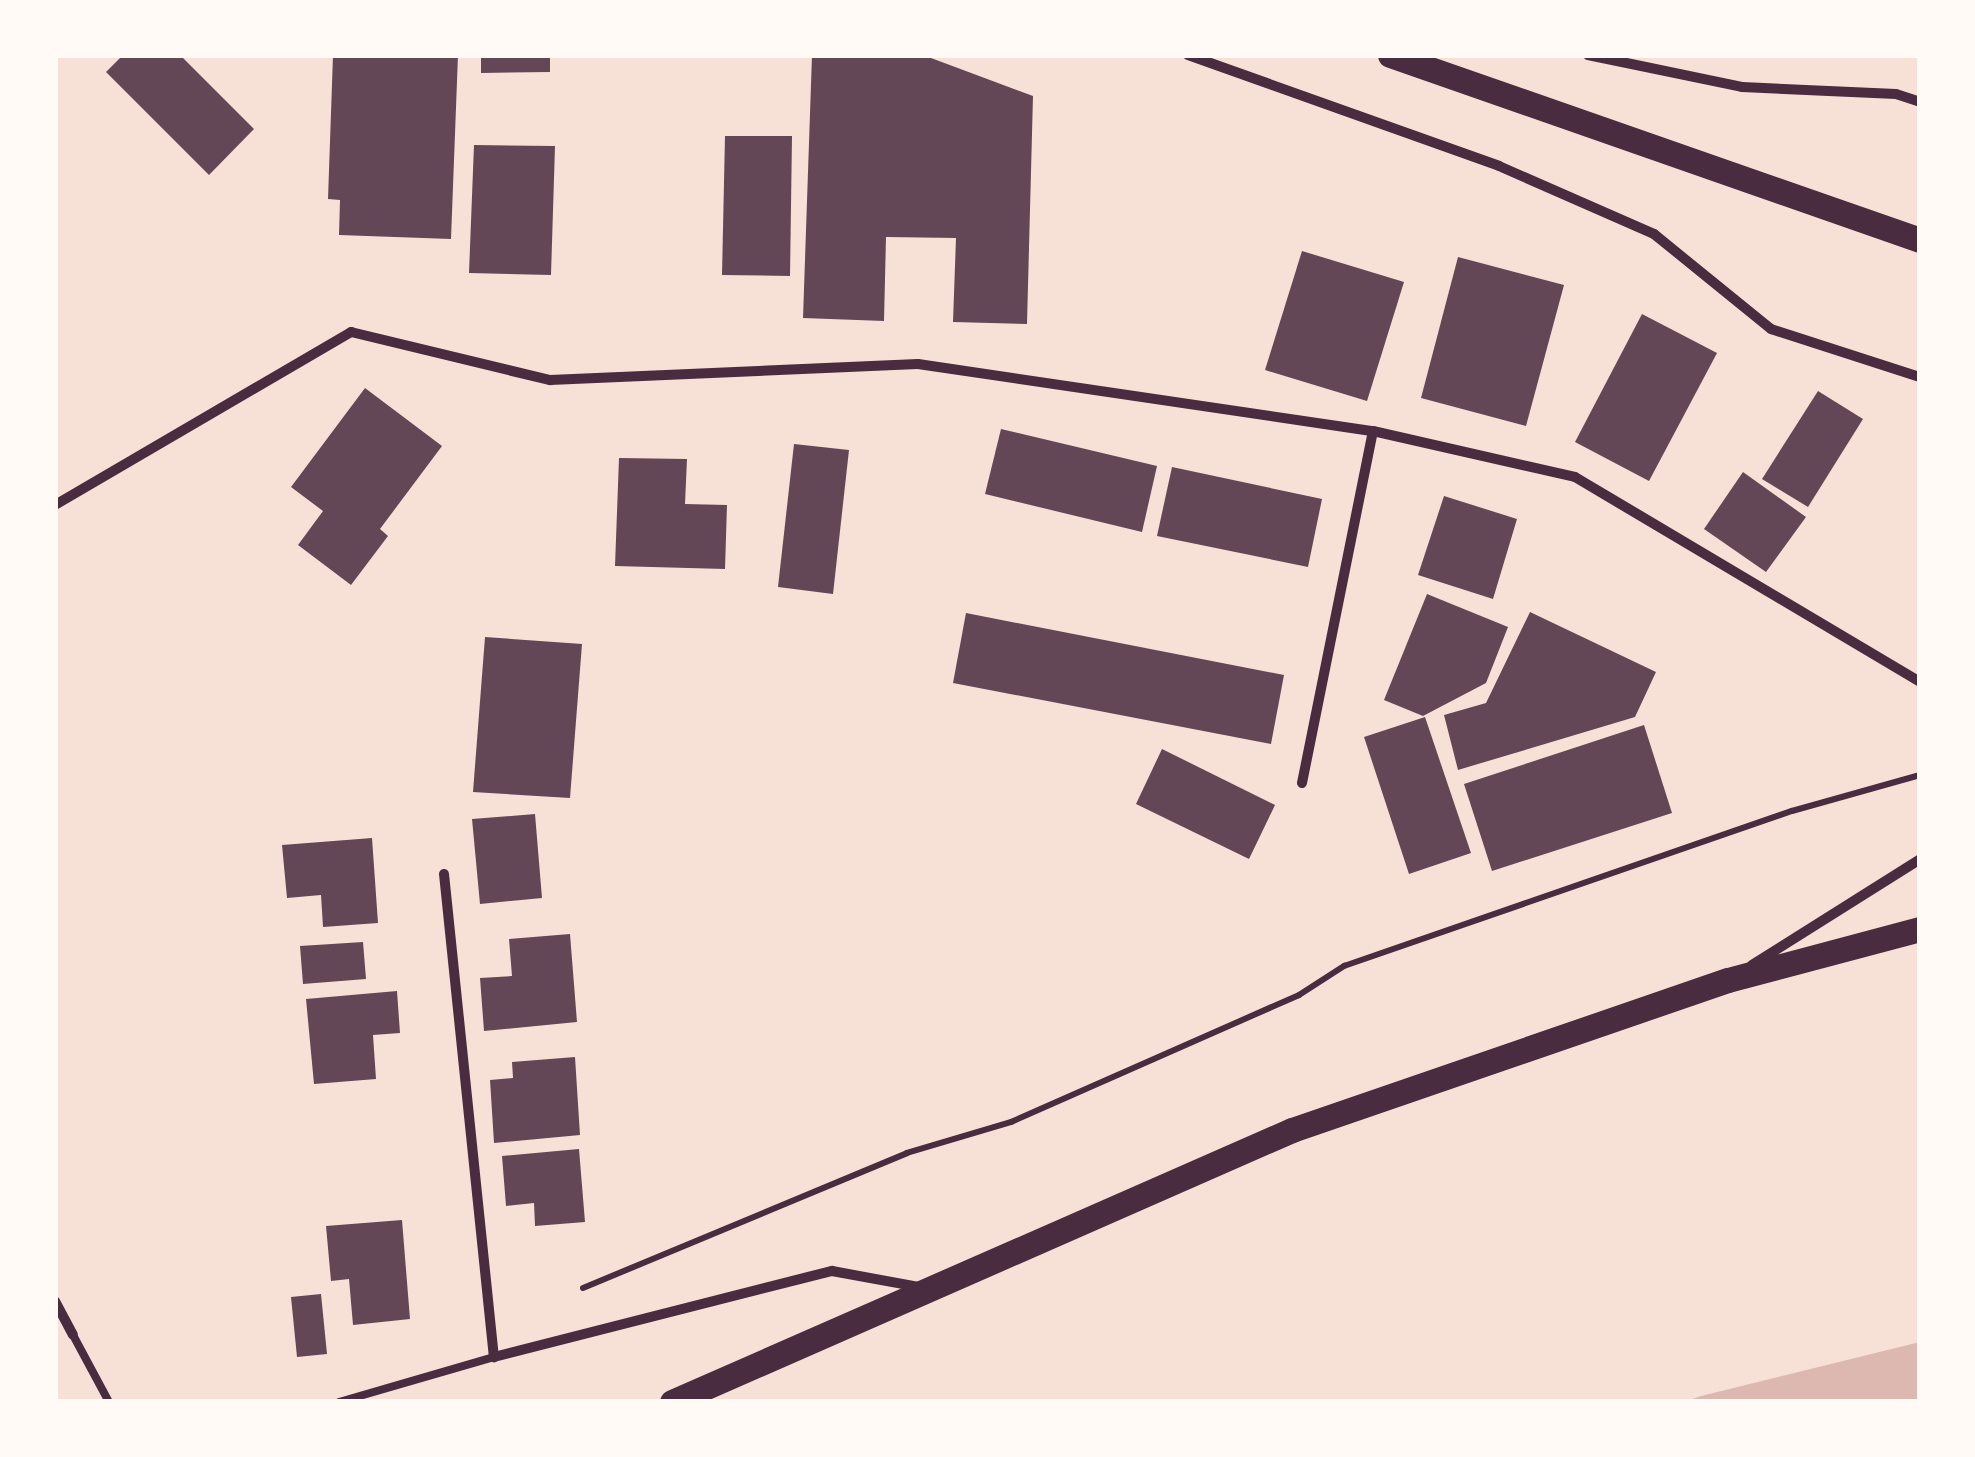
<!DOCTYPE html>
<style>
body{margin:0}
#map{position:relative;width:1975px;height:1457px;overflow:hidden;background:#f7e1d7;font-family:Quicksand,sans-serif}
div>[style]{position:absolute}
.water>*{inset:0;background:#dcb8b0}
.building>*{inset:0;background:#644757}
.path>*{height:6px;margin:-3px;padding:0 3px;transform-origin:3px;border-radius:3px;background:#4a2c40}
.service>*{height:8px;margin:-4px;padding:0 4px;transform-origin:4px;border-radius:4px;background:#4a2c40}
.minor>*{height:10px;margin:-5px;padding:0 5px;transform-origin:5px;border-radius:5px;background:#4a2c40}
.primary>*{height:25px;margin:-12.5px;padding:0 12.5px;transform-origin:12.5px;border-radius:12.5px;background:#4a2c40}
span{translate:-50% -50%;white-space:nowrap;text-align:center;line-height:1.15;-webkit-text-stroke:8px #fffaf5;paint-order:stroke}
.frame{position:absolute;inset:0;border:58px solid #fffaf5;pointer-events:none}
</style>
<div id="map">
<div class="water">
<i style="clip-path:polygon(1920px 1342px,1920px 1402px,1683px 1402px,1701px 1396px)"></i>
</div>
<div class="building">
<i style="clip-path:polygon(123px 55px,180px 55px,254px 129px,209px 175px,106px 72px)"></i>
<i style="clip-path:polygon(333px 55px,458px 55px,451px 239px,339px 235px,340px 200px,328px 199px)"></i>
<i style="clip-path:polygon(481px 55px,550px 55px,550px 72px,481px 73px)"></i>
<i style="clip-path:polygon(812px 55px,923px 55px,1033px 96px,1027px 324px,953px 322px,956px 238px,886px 237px,884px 321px,803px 318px)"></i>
<i style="clip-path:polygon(725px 136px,792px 136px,790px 276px,722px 275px)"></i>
<i style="clip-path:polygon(474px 145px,555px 146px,551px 275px,469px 273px)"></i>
<i style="clip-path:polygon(1302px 251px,1404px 282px,1367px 401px,1265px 370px)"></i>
<i style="clip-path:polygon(1458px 257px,1564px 285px,1526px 426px,1421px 398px)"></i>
<i style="clip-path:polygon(1642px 314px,1717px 353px,1649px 481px,1575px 442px)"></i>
<i style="clip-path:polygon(365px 388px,442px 446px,380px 529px,388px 536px,351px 585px,298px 545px,323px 511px,291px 487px)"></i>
<i style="clip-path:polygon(1818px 391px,1863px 419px,1808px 507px,1762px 479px)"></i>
<i style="clip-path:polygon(1001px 429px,1157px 466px,1142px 532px,985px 494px)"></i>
<i style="clip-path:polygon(794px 444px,849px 450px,833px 594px,778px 587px)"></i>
<i style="clip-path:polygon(619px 458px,687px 459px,685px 504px,727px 505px,725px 569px,615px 566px)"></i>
<i style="clip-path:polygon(1172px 467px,1322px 499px,1308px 567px,1157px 536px)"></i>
<i style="clip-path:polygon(1743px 472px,1806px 517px,1766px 572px,1704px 529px)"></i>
<i style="clip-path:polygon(1444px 496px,1517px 519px,1493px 599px,1418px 575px)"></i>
<i style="clip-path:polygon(1427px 594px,1508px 627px,1486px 683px,1423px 716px,1384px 700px)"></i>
<i style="clip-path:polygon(1530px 612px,1656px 672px,1635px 717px,1458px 770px,1444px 715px,1486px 703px)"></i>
<i style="clip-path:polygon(966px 613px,1284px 675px,1271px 744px,953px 683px)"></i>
<i style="clip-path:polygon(485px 637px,582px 644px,570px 798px,473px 792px)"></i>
<i style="clip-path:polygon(1425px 717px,1471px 853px,1409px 874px,1364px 737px)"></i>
<i style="clip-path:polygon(1644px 725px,1672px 813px,1492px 871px,1464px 784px)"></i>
<i style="clip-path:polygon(1162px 749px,1275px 805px,1249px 859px,1136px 804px)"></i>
<i style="clip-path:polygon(535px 814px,542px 898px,480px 904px,472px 819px)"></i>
<i style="clip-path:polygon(372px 838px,378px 923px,323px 927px,321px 895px,287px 898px,282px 845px)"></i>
<i style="clip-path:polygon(570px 934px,577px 1022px,484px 1031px,480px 978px,512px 976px,509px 939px)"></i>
<i style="clip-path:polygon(363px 942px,366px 979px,303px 984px,300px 946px)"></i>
<i style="clip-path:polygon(397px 991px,400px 1033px,373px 1035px,376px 1079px,314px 1084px,306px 999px)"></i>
<i style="clip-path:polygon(575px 1057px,580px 1135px,494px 1143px,490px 1080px,513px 1078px,512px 1062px)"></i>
<i style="clip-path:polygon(579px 1149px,585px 1222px,535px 1226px,534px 1203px,506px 1206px,502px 1156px)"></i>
<i style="clip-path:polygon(402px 1220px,410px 1319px,353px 1325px,349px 1279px,331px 1281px,326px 1226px)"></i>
<i style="clip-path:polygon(321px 1294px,327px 1354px,297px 1357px,291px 1297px)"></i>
</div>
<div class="path">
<i style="left:583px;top:1288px;width:351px;rotate:-22.6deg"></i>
<i style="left:907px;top:1153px;width:109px;rotate:-16.6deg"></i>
<i style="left:1011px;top:1122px;width:315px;rotate:-23.8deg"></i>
<i style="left:1299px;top:995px;width:54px;rotate:-32.8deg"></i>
<i style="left:1344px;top:966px;width:474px;rotate:-19.1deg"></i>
<i style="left:1792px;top:811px;width:133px;rotate:-15.7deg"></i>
</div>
<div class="service">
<i style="left:73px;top:1335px;width:76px;rotate:61.8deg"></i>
<i style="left:339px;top:1402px;width:161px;rotate:-16.2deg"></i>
</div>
<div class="minor">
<i style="left:1188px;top:55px;width:330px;rotate:19.6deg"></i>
<i style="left:1499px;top:166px;width:169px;rotate:23.7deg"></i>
<i style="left:1654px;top:234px;width:151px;rotate:39.1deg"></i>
<i style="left:1771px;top:329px;width:157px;rotate:17.9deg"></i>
<i style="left:1588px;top:55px;width:157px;rotate:11.7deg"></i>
<i style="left:1742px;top:87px;width:154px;rotate:2.6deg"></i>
<i style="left:1896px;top:94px;width:25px;rotate:18deg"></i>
<i style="left:55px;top:505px;width:343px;rotate:-30.3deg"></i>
<i style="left:351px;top:332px;width:205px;rotate:13.6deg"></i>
<i style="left:550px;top:380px;width:368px;rotate:-2.5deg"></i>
<i style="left:918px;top:364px;width:460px;rotate:8.4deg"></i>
<i style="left:1373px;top:431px;width:207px;rotate:12.8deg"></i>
<i style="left:1575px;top:477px;width:401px;rotate:30.7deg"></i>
<i style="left:1302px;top:783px;width:359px;rotate:-78.6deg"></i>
<i style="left:444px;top:874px;width:486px;rotate:84.1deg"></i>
<i style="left:494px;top:1357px;width:349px;rotate:-14.3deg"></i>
<i style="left:832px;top:1271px;width:88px;rotate:10.4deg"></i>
<i style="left:1752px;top:965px;width:199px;rotate:-32.2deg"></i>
<i style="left:55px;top:1301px;width:38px;rotate:62deg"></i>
</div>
<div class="primary">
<i style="left:1390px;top:55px;width:561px;rotate:19.24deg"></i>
<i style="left:672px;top:1402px;width:677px;rotate:-23.69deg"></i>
<i style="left:1292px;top:1130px;width:461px;rotate:-19deg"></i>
<i style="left:1728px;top:980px;width:199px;rotate:-14.9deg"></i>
</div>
<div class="frame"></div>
</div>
